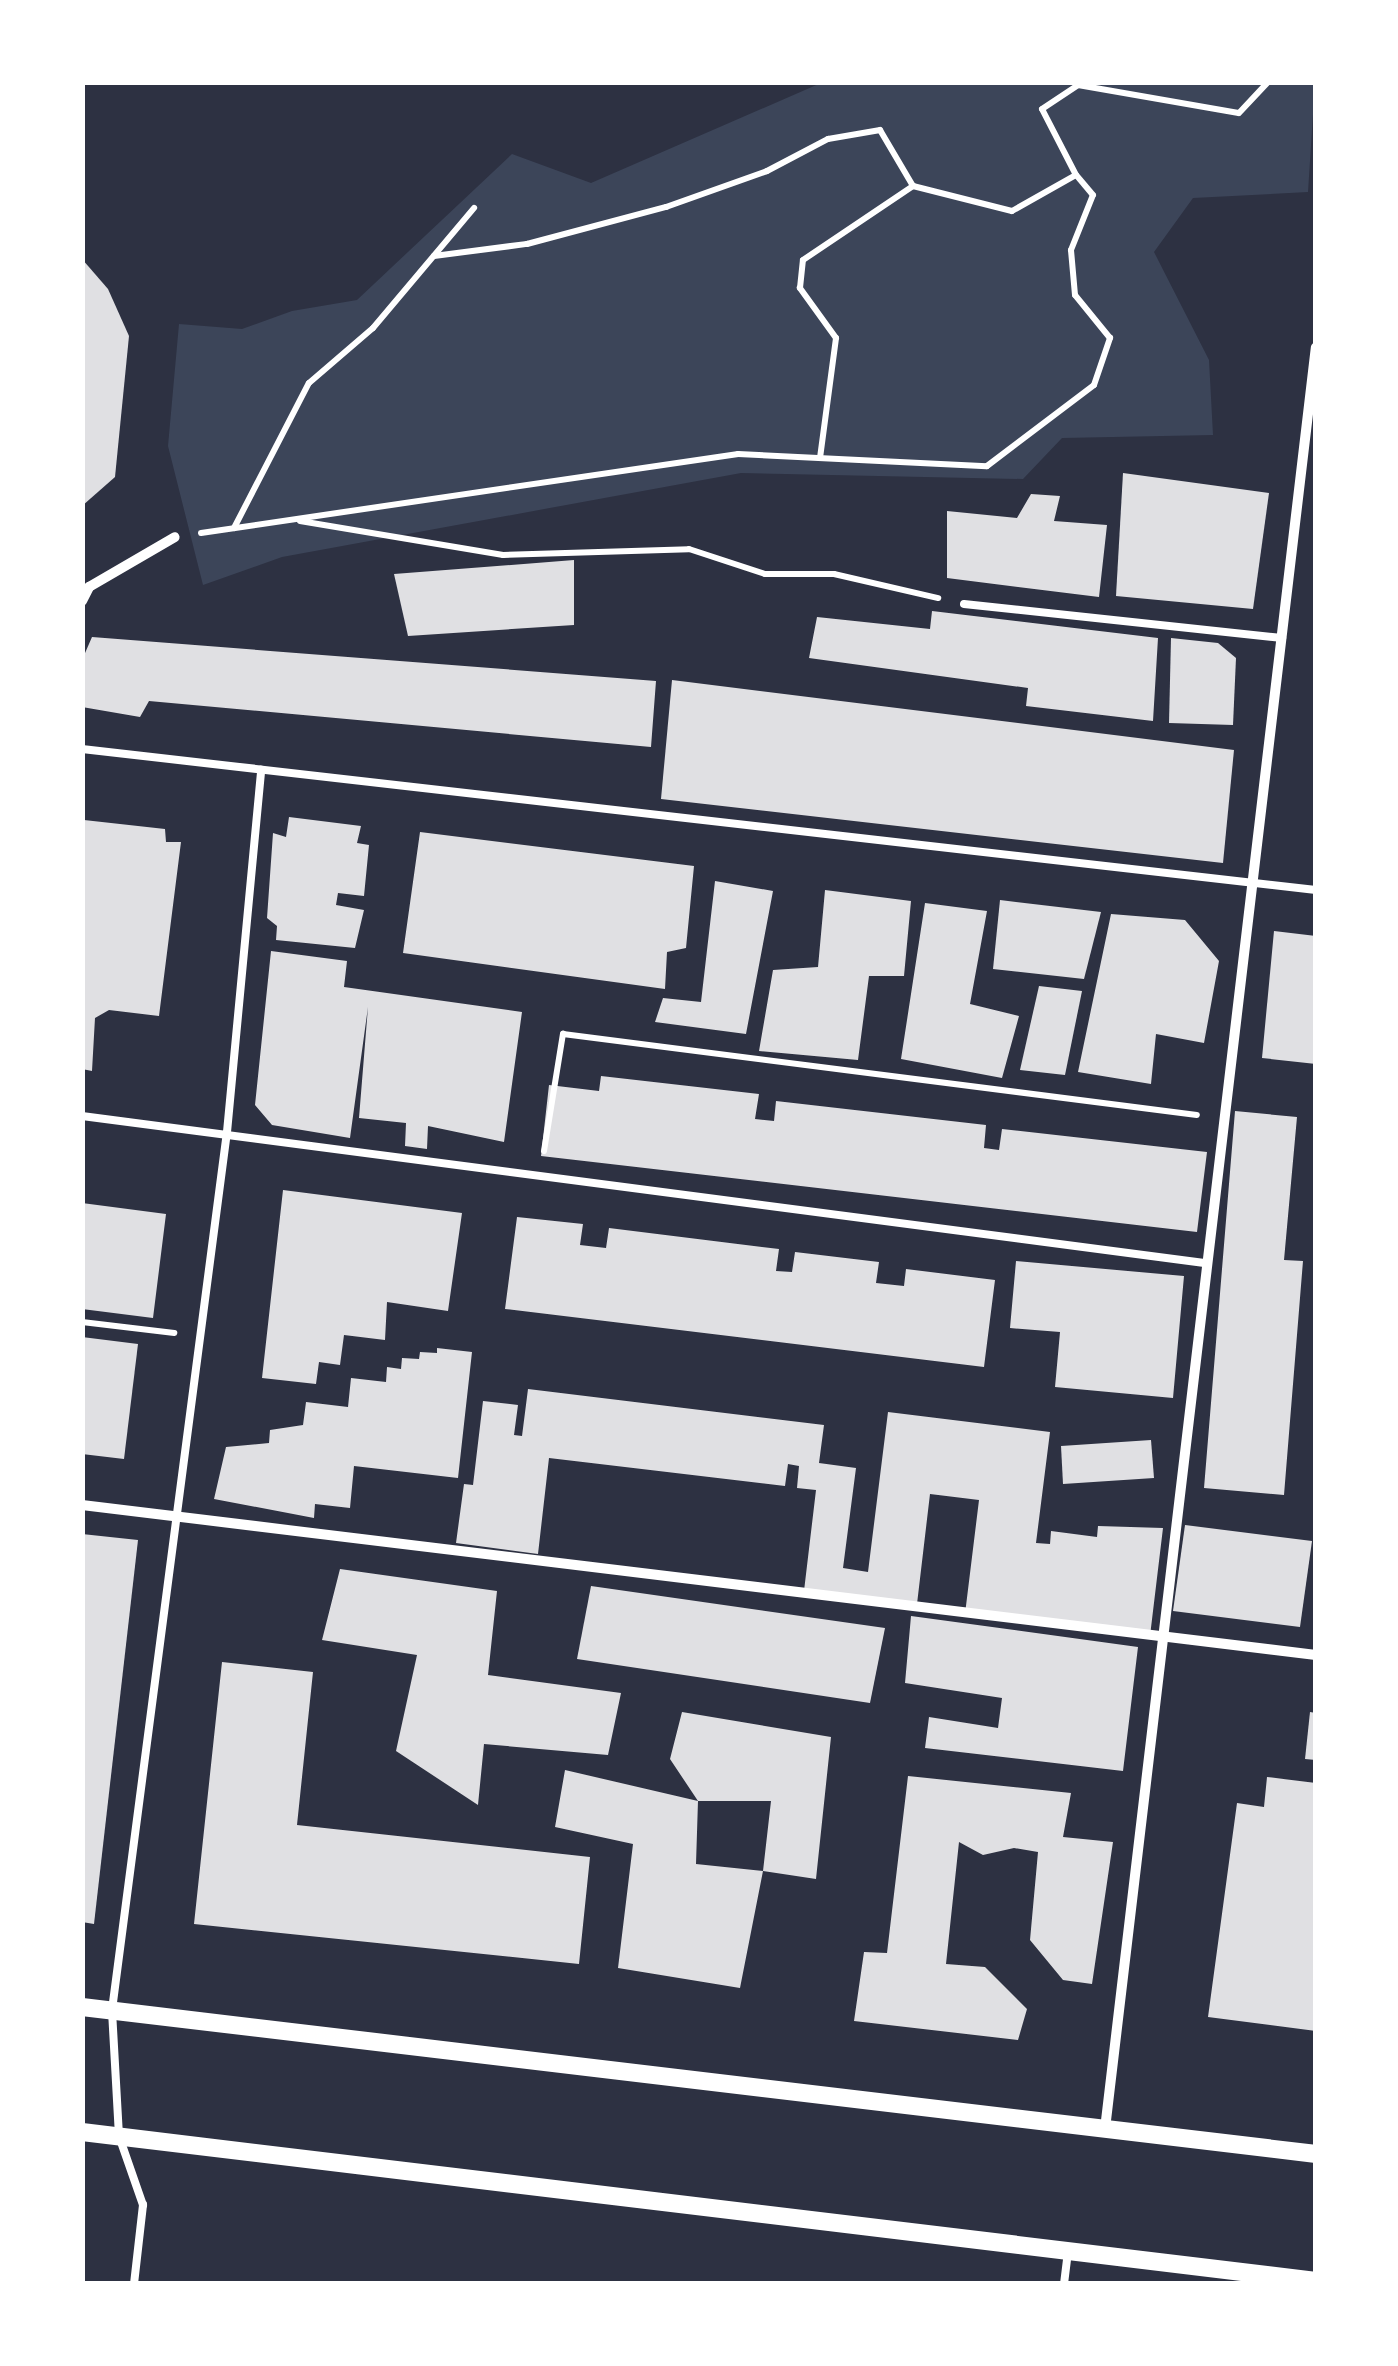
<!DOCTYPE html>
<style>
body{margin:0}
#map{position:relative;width:1398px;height:2366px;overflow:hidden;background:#2d3142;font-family:Montserrat,sans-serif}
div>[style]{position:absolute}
.green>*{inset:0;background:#3c4559}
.building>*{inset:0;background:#e0e0e3}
.path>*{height:6px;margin:-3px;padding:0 3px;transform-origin:3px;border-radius:3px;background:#fff}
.service>*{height:8px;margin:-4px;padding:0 4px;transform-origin:4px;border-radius:4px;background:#fff}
.minor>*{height:10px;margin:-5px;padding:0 5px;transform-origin:5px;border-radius:5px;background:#fff}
.tertiary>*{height:18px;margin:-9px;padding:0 9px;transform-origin:9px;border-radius:9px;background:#fff}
span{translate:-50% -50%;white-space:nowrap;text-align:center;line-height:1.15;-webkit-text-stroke:8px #fff;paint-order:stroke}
.frame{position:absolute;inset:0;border:85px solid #fff;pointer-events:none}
</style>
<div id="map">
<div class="green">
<i style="clip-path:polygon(821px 83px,1315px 83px,1308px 192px,1193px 198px,1154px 252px,1209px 360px,1213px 435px,1062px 438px,1023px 479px,741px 473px,282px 557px,203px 585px,168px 446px,179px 324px,242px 329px,292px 311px,357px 300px,512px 154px,591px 183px)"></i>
</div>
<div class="building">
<i style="clip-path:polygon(82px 259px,108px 289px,129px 336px,115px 477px,82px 506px)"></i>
<i style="clip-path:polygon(1123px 473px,1269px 493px,1253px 609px,1116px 596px)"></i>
<i style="clip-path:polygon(1031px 494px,1060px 496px,1054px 521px,1107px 525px,1099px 597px,947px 578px,947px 511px,1017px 518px)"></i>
<i style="clip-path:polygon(574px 560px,574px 625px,408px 636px,394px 574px)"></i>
<i style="clip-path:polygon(932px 611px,1158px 638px,1153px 721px,1026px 706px,1028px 688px,809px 658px,817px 617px,930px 629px)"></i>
<i style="clip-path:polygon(92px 637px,656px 681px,651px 747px,149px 701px,140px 717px,82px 707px,82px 660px)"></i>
<i style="clip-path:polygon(1171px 638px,1218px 643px,1236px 658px,1233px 725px,1169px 723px)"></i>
<i style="clip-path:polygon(672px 680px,1234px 750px,1223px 863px,661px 799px)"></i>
<i style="clip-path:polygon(289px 817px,361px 826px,357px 843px,369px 845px,364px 896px,338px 893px,336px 905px,364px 910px,355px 948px,276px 940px,277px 926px,267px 918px,273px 833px,286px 837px)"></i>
<i style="clip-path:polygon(84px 820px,165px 829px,166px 842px,181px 842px,159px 1016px,109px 1010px,95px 1018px,92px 1071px,82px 1069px)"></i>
<i style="clip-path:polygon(420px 832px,694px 866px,686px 948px,667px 952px,665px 989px,403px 953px)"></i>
<i style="clip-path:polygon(715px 881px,773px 891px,746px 1034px,655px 1022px,663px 998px,701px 1002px)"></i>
<i style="clip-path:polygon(825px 890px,911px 901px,904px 976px,869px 976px,858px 1060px,759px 1051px,773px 970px,818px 967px)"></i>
<i style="clip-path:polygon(1000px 900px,1101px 912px,1084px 979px,993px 969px)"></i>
<i style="clip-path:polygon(925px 903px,987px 911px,970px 1004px,1019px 1016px,1002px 1078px,901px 1059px)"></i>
<i style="clip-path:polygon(1111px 914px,1185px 920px,1219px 961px,1204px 1043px,1156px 1034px,1151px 1084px,1078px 1072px)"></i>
<i style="clip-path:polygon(1274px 931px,1316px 936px,1316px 1064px,1262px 1058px)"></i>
<i style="clip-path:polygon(271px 951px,347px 961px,344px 987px,522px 1012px,504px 1142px,428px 1126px,427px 1149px,405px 1146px,406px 1123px,359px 1118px,368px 1007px,350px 1138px,272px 1125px,255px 1105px)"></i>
<i style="clip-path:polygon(1039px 986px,1082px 991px,1065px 1075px,1020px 1070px)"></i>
<i style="clip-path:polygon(601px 1076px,759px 1094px,755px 1119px,774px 1121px,776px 1101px,986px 1125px,984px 1148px,999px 1150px,1002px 1129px,1207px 1152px,1197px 1232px,541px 1156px,549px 1085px,599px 1091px)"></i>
<i style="clip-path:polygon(1235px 1111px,1297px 1117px,1284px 1260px,1303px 1261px,1284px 1495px,1204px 1488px)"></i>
<i style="clip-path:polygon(283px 1190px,462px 1213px,448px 1311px,387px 1302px,385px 1340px,344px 1335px,340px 1365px,319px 1362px,316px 1384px,262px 1378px)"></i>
<i style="clip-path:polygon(82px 1203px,166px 1214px,153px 1318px,82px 1309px)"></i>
<i style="clip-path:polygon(517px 1217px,583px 1224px,580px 1245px,606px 1248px,609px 1228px,779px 1249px,776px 1271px,792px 1272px,795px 1252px,879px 1262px,876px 1283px,904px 1286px,906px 1269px,995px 1280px,984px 1367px,505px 1309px)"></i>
<i style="clip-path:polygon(1016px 1261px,1184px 1276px,1173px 1398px,1055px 1387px,1060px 1332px,1010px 1328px)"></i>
<i style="clip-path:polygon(82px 1337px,138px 1344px,124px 1459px,82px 1454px)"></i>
<i style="clip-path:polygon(437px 1348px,472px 1352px,458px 1478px,354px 1466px,350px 1508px,315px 1504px,314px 1518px,214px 1499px,226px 1447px,269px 1443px,270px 1430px,303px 1425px,306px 1402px,348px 1407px,351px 1378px,386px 1382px,387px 1367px,401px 1369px,402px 1358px,419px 1359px,420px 1352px,437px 1353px)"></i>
<i style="clip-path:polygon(528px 1389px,824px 1425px,819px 1463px,856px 1468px,843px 1568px,868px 1572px,888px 1412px,1050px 1432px,1036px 1543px,1050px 1544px,1051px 1531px,1097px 1537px,1098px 1526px,1163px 1528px,1150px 1636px,965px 1614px,979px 1500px,930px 1494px,917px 1604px,804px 1591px,816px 1490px,797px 1488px,799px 1466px,788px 1464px,785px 1486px,549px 1458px,538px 1554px,456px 1543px,464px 1484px,473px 1485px,483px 1401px,518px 1405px,514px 1435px,522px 1436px)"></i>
<i style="clip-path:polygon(1151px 1440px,1154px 1478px,1063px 1484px,1061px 1446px)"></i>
<i style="clip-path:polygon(1185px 1525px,1312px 1541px,1300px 1627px,1173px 1611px)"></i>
<i style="clip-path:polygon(82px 1534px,138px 1540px,94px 1924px,82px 1922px)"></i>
<i style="clip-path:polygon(340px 1569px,497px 1591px,488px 1675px,621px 1693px,608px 1755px,484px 1744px,478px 1805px,396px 1751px,417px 1655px,322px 1640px)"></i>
<i style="clip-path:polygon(591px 1586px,885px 1628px,870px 1703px,577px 1659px)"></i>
<i style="clip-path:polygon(911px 1616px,1138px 1647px,1123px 1771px,925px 1748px,929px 1717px,998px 1728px,1002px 1698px,905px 1683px)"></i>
<i style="clip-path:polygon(222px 1662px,313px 1672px,297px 1825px,590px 1857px,579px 1964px,194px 1924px)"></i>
<i style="clip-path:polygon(682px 1712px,831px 1737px,816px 1879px,763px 1871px,771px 1801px,698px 1801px,670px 1759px)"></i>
<i style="clip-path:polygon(1310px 1712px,1316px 1713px,1316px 1760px,1305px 1759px)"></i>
<i style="clip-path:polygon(565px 1770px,698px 1801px,696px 1864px,763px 1871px,740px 1988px,618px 1968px,633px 1844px,555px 1827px)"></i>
<i style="clip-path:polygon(908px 1776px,1071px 1793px,1063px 1837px,1113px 1842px,1092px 1984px,1063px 1980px,1030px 1940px,1038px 1852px,1014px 1848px,983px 1855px,959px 1842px,946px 1964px,985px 1967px,1027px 2009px,1018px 2040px,854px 2021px,864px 1952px,887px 1953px)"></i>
<i style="clip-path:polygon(1267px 1777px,1316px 1783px,1316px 2031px,1208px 2017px,1237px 1803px,1264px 1807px)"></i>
</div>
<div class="path">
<i style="left:434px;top:256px;width:94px;rotate:-7.4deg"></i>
<i style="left:527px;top:244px;width:144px;rotate:-14.9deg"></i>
<i style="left:666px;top:207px;width:107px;rotate:-19.6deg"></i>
<i style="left:767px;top:171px;width:69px;rotate:-27.7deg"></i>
<i style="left:828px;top:139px;width:53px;rotate:-9.8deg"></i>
<i style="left:880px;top:130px;width:65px;rotate:59.5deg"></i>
<i style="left:820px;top:458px;width:121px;rotate:-82.4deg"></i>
<i style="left:836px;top:338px;width:62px;rotate:-125.8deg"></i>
<i style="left:800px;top:288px;width:28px;rotate:-84deg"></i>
<i style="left:803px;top:260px;width:133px;rotate:-33.9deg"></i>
<i style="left:913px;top:186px;width:102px;rotate:14.2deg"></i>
<i style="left:1012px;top:211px;width:73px;rotate:-29.4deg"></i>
<i style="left:1076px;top:175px;width:74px;rotate:-117.3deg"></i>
<i style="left:1042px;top:109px;width:43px;rotate:-33.7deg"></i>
<i style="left:1078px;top:85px;width:163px;rotate:9.9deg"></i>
<i style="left:1239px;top:113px;width:42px;rotate:-46.9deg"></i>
<i style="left:300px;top:521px;width:206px;rotate:9.5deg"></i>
<i style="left:503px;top:555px;width:186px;rotate:-1.8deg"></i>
<i style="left:689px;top:549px;width:80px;rotate:18.2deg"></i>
<i style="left:765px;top:574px;width:69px"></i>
<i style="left:834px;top:574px;width:107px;rotate:13deg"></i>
<i style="left:234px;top:528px;width:163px;rotate:-62.7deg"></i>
<i style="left:309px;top:383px;width:84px;rotate:-40.7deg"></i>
<i style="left:373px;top:328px;width:157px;rotate:-49.9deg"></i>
<i style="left:201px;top:533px;width:543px;rotate:-8.37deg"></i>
<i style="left:738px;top:454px;width:249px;rotate:2.8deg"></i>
<i style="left:987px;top:466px;width:134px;rotate:-37.1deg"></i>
<i style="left:1094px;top:385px;width:50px;rotate:-71.2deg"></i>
<i style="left:1110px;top:338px;width:55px;rotate:-129.1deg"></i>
<i style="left:1075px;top:295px;width:45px;rotate:-95.1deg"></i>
<i style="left:1071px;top:250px;width:59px;rotate:-68.2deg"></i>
<i style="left:1093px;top:195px;width:26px;rotate:-130deg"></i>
<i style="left:544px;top:1151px;width:119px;rotate:-80.8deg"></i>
<i style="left:563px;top:1034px;width:639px;rotate:7.28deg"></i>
<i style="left:82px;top:1322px;width:93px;rotate:6.8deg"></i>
</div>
<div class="service">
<i style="left:964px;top:604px;width:320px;rotate:6.1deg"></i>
<i style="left:82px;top:749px;width:1242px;rotate:6.52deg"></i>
<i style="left:82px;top:1116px;width:1132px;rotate:7.46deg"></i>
<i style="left:134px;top:2284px;width:80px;rotate:-83.5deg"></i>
<i style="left:143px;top:2205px;width:73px;rotate:-109.2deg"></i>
<i style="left:119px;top:2136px;width:126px;rotate:-93.2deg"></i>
<i style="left:112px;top:2010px;width:885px;rotate:-82.54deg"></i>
<i style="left:227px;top:1132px;width:364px;rotate:-84.6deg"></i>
<i style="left:1064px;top:2284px;width:31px;rotate:-83deg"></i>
</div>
<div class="minor">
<i style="left:82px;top:601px;width:16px;rotate:-63deg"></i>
<i style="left:89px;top:587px;width:99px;rotate:-30.2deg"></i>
<i style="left:82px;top:1505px;width:1243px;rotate:6.93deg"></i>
<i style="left:1105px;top:2129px;width:1794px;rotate:-83.25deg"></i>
</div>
<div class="tertiary">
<i style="left:82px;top:2007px;width:1243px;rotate:6.79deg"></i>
<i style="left:82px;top:2132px;width:1243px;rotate:6.88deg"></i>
</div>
<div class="frame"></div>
</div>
